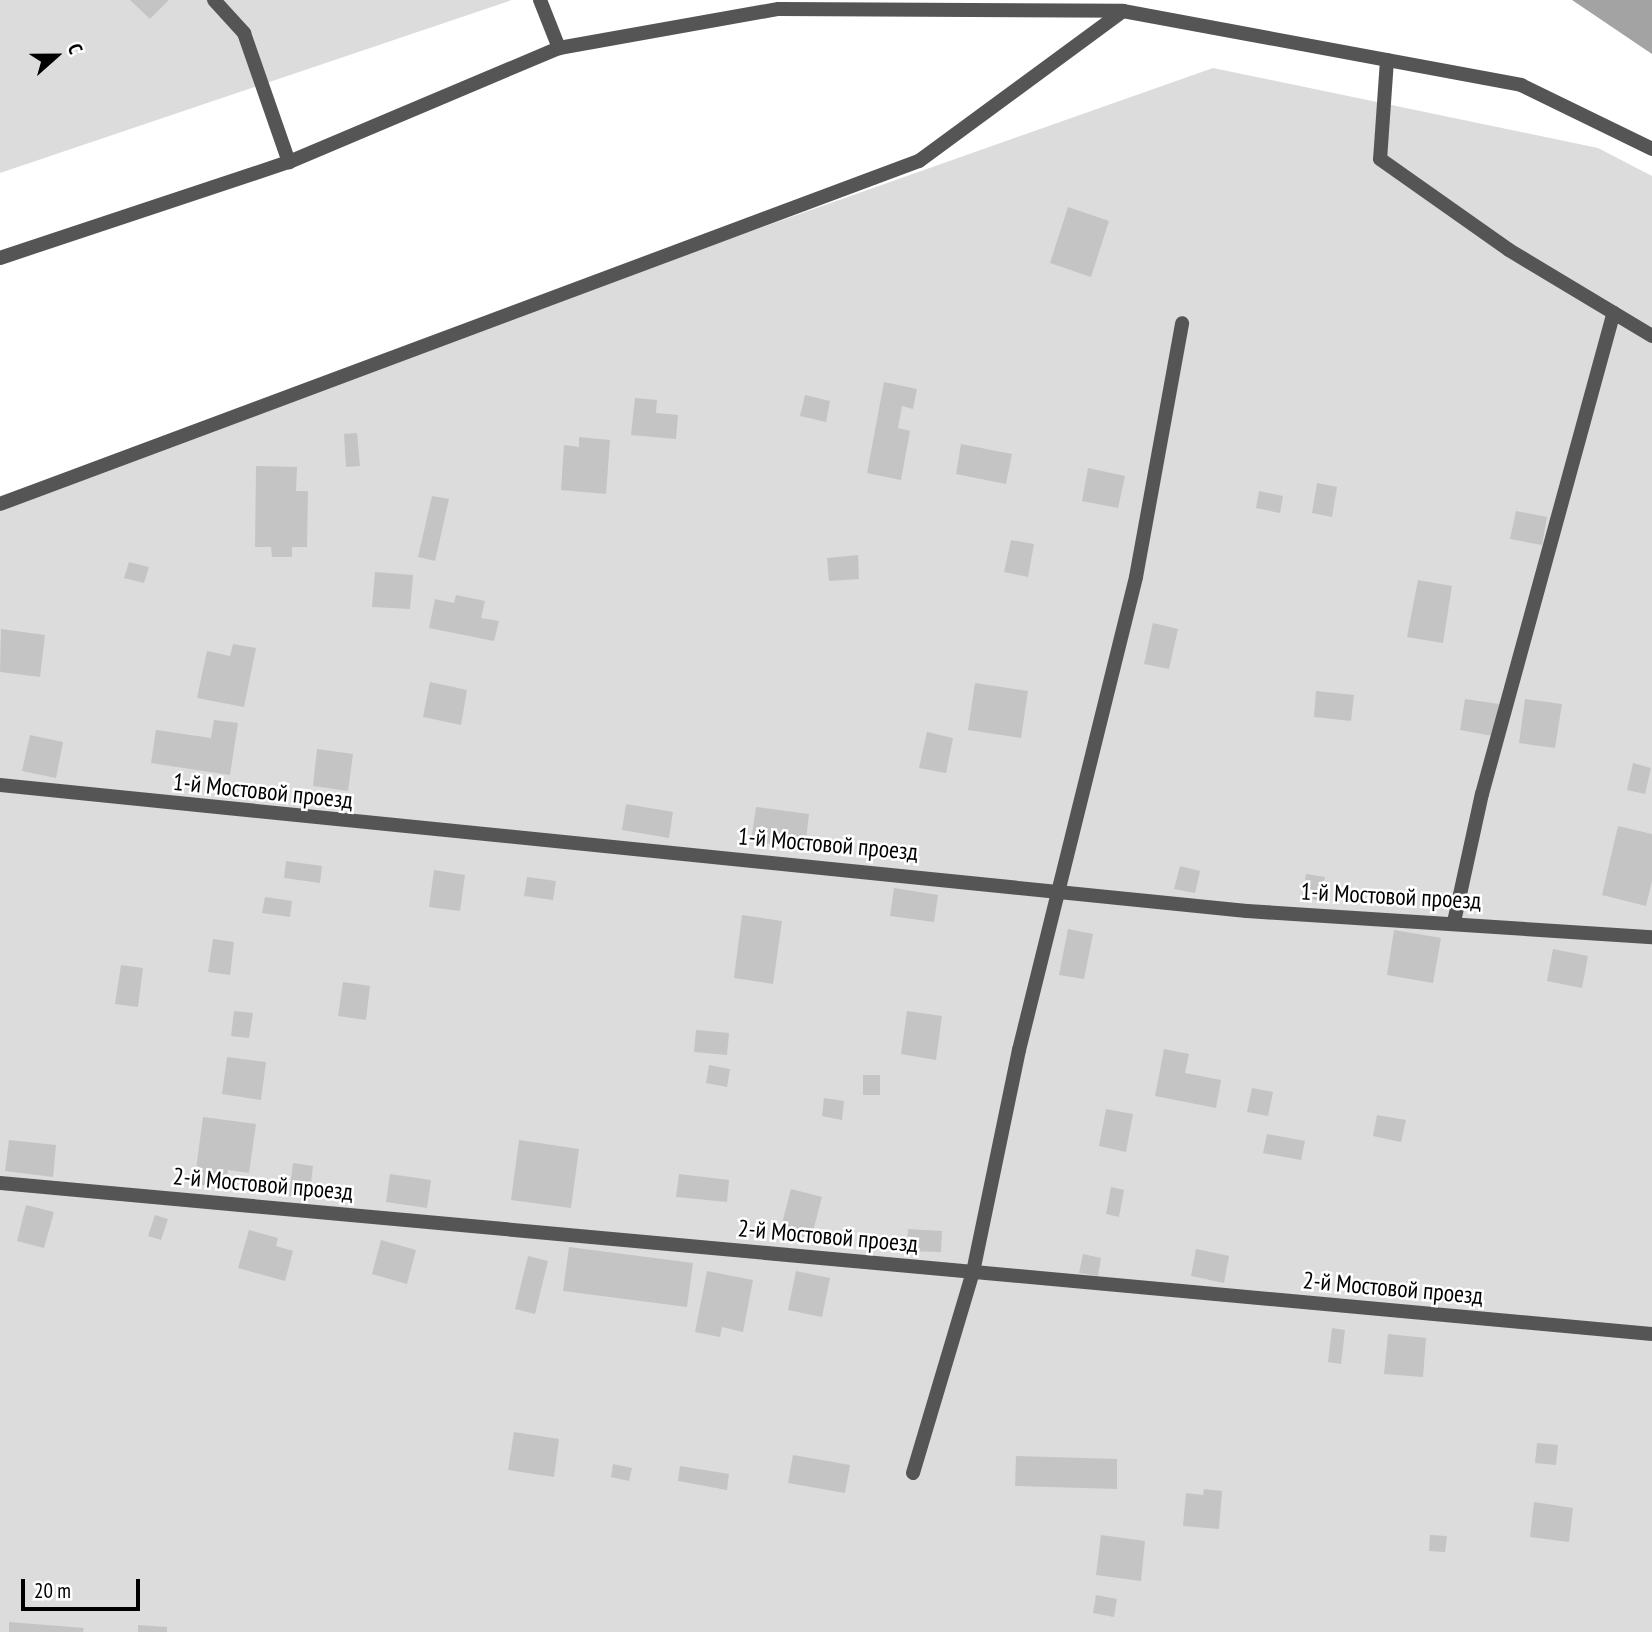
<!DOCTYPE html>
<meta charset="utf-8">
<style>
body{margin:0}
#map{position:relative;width:1652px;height:1632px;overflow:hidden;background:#fff;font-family:"PT Sans Narrow",sans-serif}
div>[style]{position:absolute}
.green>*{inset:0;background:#dcdcdc}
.water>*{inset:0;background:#a3a3a3}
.building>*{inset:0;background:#c4c4c4}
.lane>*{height:14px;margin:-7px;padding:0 7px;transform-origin:7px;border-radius:7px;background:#555}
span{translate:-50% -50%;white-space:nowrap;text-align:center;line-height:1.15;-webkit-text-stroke:5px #fff;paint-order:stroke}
.street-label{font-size:24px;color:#000}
.north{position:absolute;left:21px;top:21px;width:70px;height:70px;-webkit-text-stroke:5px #fff;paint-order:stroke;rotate:69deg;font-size:19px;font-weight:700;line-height:28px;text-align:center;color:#000}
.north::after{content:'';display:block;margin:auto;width:24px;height:32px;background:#000;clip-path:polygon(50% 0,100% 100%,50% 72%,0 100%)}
.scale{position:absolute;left:21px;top:1579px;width:119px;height:32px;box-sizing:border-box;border:4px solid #000;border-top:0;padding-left:9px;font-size:21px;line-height:24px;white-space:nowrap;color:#000;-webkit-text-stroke:5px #fff;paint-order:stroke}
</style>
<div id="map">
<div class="green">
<i style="clip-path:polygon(0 0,512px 0,0 173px)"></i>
<i style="clip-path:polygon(1213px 68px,1598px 148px,1652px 176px,1652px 1632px,0 1632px,0 496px)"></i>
</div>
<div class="water">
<i style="clip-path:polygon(1572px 0,1652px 0,1652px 54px)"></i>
</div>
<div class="building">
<i style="clip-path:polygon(130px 0,169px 0,150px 19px)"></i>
<i style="clip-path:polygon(1068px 207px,1109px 221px,1091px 277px,1050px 263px)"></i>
<i style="clip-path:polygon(884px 382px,917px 389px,913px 409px,902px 406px,898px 428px,910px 431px,901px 480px,867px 473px)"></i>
<i style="clip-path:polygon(805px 395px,830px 401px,826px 422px,800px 416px)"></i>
<i style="clip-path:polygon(635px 398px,657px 400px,656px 413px,678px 415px,676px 439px,631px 435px)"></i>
<i style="clip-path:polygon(357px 433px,360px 466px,346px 467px,344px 434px)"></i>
<i style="clip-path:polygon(579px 437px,610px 440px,606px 494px,561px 490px,564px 445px,579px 447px)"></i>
<i style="clip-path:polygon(961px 444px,1012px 454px,1006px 484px,956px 474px)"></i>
<i style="clip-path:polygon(256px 466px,297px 467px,296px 491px,308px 491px,307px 547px,292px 547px,292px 557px,272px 557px,271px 547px,255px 547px)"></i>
<i style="clip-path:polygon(1088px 468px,1125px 476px,1118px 508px,1082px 501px)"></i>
<i style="clip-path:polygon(1317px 483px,1337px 487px,1332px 517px,1312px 513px)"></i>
<i style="clip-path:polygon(1259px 491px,1283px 496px,1280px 513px,1256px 508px)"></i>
<i style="clip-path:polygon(432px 496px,449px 499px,435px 561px,418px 557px)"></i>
<i style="clip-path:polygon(1516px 511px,1547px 517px,1542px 545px,1510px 539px)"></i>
<i style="clip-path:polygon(1011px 540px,1034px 544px,1028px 577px,1004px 572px)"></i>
<i style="clip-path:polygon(858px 555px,859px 579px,829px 581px,827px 558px)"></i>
<i style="clip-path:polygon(129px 562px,149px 567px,144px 583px,124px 578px)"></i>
<i style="clip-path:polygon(375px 572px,413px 575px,410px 609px,372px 607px)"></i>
<i style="clip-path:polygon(1418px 580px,1452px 586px,1443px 643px,1407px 637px)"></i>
<i style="clip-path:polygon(456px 595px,485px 601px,481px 618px,499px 621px,494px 641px,429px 628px,435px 599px,454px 603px)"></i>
<i style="clip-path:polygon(1153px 623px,1178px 629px,1169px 669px,1144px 664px)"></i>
<i style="clip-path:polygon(1px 629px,45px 635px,40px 677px,0 672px)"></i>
<i style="clip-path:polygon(233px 644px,256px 648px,244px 707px,197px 698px,207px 651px,230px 656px)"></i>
<i style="clip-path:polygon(430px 682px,467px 690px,461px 725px,423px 717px)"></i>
<i style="clip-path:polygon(975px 683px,1028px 691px,1021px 738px,968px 730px)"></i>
<i style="clip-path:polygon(1316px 691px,1354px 695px,1351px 721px,1314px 717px)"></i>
<i style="clip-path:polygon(1465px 699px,1499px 704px,1493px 736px,1460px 730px)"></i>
<i style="clip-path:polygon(1525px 699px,1562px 704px,1555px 748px,1519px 743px)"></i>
<i style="clip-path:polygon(214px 720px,238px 723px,230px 775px,151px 763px,156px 730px,211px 738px)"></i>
<i style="clip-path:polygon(927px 732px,953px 738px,946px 773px,919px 768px)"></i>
<i style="clip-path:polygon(30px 735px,63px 742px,56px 778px,22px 771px)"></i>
<i style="clip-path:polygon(317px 749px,353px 754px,348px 791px,313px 786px)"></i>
<i style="clip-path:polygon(1633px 763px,1651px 768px,1645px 794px,1627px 790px)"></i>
<i style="clip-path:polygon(626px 804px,673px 812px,669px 838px,622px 830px)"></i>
<i style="clip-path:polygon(756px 807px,809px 814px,805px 849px,751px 841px)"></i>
<i style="clip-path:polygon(1618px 826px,1652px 834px,1652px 881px,1646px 906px,1602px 895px)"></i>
<i style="clip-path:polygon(286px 861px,322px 866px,320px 883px,284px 878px)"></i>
<i style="clip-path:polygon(1180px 866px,1200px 871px,1195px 893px,1174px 889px)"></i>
<i style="clip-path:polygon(434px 870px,465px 875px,460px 911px,429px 907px)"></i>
<i style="clip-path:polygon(1306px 874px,1325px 877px,1321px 901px,1302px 897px)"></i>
<i style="clip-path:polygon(527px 877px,556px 881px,553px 900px,524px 896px)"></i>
<i style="clip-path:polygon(894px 888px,938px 895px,934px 922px,890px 916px)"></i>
<i style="clip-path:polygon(265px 897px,292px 901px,290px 917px,262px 913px)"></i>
<i style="clip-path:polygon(742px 915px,782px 921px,773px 984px,734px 978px)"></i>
<i style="clip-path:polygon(1068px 929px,1093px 934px,1084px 979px,1059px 975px)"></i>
<i style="clip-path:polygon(1394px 930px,1441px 938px,1433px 983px,1387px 975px)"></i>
<i style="clip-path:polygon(213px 939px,234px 942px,230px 975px,208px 972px)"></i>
<i style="clip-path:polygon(1553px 949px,1588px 956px,1582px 988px,1547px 981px)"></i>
<i style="clip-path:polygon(121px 965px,143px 968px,138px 1007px,115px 1004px)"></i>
<i style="clip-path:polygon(343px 982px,370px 986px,366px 1020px,338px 1016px)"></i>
<i style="clip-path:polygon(234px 1011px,253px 1013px,249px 1038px,231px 1036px)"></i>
<i style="clip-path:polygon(907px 1011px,942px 1016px,936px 1060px,901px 1054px)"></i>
<i style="clip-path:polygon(696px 1030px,729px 1033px,727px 1055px,694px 1052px)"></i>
<i style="clip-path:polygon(1164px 1049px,1189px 1054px,1185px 1073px,1221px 1080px,1216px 1108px,1155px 1096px)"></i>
<i style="clip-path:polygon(227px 1057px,266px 1062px,261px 1100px,222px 1094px)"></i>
<i style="clip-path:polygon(709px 1065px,730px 1069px,727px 1087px,706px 1083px)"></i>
<i style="clip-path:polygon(863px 1075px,880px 1075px,880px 1095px,863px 1095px)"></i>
<i style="clip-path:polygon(1252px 1088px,1273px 1092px,1268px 1116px,1247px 1112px)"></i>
<i style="clip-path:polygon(824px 1098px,844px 1101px,842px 1120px,822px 1116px)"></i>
<i style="clip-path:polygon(1106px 1109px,1133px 1114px,1126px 1152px,1099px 1146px)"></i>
<i style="clip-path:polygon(1377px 1115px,1406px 1120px,1401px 1142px,1373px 1136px)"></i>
<i style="clip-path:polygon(203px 1117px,256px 1124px,249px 1173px,228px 1170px,226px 1188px,194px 1184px)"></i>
<i style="clip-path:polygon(1267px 1134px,1305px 1141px,1301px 1160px,1263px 1153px)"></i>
<i style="clip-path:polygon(9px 1140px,56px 1145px,53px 1177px,5px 1171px)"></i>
<i style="clip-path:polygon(519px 1140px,579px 1149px,571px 1208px,511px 1200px)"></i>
<i style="clip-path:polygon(293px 1163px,313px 1166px,309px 1199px,289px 1196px)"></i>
<i style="clip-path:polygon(390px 1174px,431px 1180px,427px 1208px,386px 1202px)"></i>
<i style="clip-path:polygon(679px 1174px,729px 1180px,727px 1202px,676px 1197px)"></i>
<i style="clip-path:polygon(1111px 1187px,1124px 1190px,1119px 1217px,1106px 1214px)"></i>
<i style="clip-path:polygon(791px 1189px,822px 1197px,811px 1239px,780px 1231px)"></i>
<i style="clip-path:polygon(26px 1205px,54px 1212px,44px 1248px,17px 1241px)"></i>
<i style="clip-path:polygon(155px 1215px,168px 1219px,161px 1240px,148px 1236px)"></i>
<i style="clip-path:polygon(908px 1229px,942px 1231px,941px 1252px,907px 1251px)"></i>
<i style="clip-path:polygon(249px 1230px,278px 1238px,276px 1246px,293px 1251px,285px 1281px,238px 1268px)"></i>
<i style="clip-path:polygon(381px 1240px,416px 1250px,407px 1284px,372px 1274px)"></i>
<i style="clip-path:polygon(569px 1247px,693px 1263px,687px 1307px,563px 1291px)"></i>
<i style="clip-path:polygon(1196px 1249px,1229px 1256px,1224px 1283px,1191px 1276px)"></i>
<i style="clip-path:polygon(1083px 1254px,1101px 1258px,1098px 1276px,1079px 1273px)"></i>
<i style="clip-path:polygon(528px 1256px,548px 1261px,535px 1314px,515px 1309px)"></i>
<i style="clip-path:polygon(707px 1271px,753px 1280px,743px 1332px,722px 1327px,720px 1337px,695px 1332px)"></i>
<i style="clip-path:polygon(796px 1271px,830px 1278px,822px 1317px,788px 1310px)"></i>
<i style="clip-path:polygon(1332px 1328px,1345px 1330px,1341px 1364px,1328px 1362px)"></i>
<i style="clip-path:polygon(1388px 1334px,1426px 1338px,1423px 1377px,1384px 1374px)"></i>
<i style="clip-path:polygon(514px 1432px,559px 1439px,554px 1477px,508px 1470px)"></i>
<i style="clip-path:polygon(1537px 1443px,1558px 1445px,1556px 1465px,1535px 1463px)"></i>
<i style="clip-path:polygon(793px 1455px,850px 1465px,845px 1493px,788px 1483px)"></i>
<i style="clip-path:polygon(1016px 1456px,1117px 1459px,1117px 1489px,1015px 1486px)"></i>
<i style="clip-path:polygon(613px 1464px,632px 1468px,629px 1481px,611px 1477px)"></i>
<i style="clip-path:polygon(680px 1466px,729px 1474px,727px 1490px,678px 1481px)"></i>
<i style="clip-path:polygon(1204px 1489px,1222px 1491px,1219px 1529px,1183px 1526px,1186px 1493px,1203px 1495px)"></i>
<i style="clip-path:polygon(1534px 1502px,1573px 1508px,1569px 1542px,1530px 1537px)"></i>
<i style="clip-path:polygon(1101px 1535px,1145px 1541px,1141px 1581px,1096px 1575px)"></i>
<i style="clip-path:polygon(1430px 1535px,1447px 1536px,1445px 1552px,1429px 1551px)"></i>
<i style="clip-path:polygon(1096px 1595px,1117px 1599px,1114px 1617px,1093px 1613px)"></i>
<i style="clip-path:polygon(9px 1622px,84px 1628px,83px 1632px,9px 1632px)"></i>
<i style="clip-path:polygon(138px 1625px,167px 1627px,167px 1632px,138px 1632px)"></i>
</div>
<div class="lane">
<i style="left:214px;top:0;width:45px;rotate:47.7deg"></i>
<i style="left:244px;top:33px;width:137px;rotate:70.8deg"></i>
<i style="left:540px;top:0;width:52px;rotate:68.4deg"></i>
<i style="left:1387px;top:60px;width:99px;rotate:94deg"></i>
<i style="left:1380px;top:159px;width:158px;rotate:35.2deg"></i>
<i style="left:1509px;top:250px;width:167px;rotate:31deg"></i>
<i style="left:0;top:258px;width:305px;rotate:-18.4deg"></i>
<i style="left:289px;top:162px;width:293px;rotate:-22.9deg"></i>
<i style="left:559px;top:48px;width:223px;rotate:-10.1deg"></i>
<i style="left:779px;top:9px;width:344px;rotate:0.3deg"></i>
<i style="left:1123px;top:11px;width:405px;rotate:10.5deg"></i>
<i style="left:1521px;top:85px;width:146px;rotate:26deg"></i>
<i style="left:0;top:504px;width:981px;rotate:-20.47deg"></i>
<i style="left:919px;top:161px;width:253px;rotate:-36.3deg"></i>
<i style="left:0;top:785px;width:1253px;rotate:5.77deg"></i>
<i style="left:1247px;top:911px;width:406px;rotate:3.7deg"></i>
<i style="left:1454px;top:922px;width:131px;rotate:-77.7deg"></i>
<i style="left:1482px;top:794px;width:499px;rotate:-74.7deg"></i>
<i style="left:0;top:1183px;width:1659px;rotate:5.22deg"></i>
<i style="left:913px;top:1473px;width:210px;rotate:-73.4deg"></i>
<i style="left:973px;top:1272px;width:227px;rotate:-78.3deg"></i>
<i style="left:1019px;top:1050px;width:487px;rotate:-76.1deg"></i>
<i style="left:1136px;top:577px;width:258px;rotate:-79.7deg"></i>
</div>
<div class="street-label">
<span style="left:263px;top:791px;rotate:6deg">1-й Мостовой проезд</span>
<span style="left:828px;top:844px;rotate:5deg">1-й Мостовой проезд</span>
<span style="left:1391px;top:896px;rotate:3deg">1-й Мостовой проезд</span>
<span style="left:263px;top:1184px;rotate:5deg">2-й Мостовой проезд</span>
<span style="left:828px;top:1236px;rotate:5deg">2-й Мостовой проезд</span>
<span style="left:1393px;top:1288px;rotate:5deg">2-й Мостовой проезд</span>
</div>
<div class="north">С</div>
<div class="scale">20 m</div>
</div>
